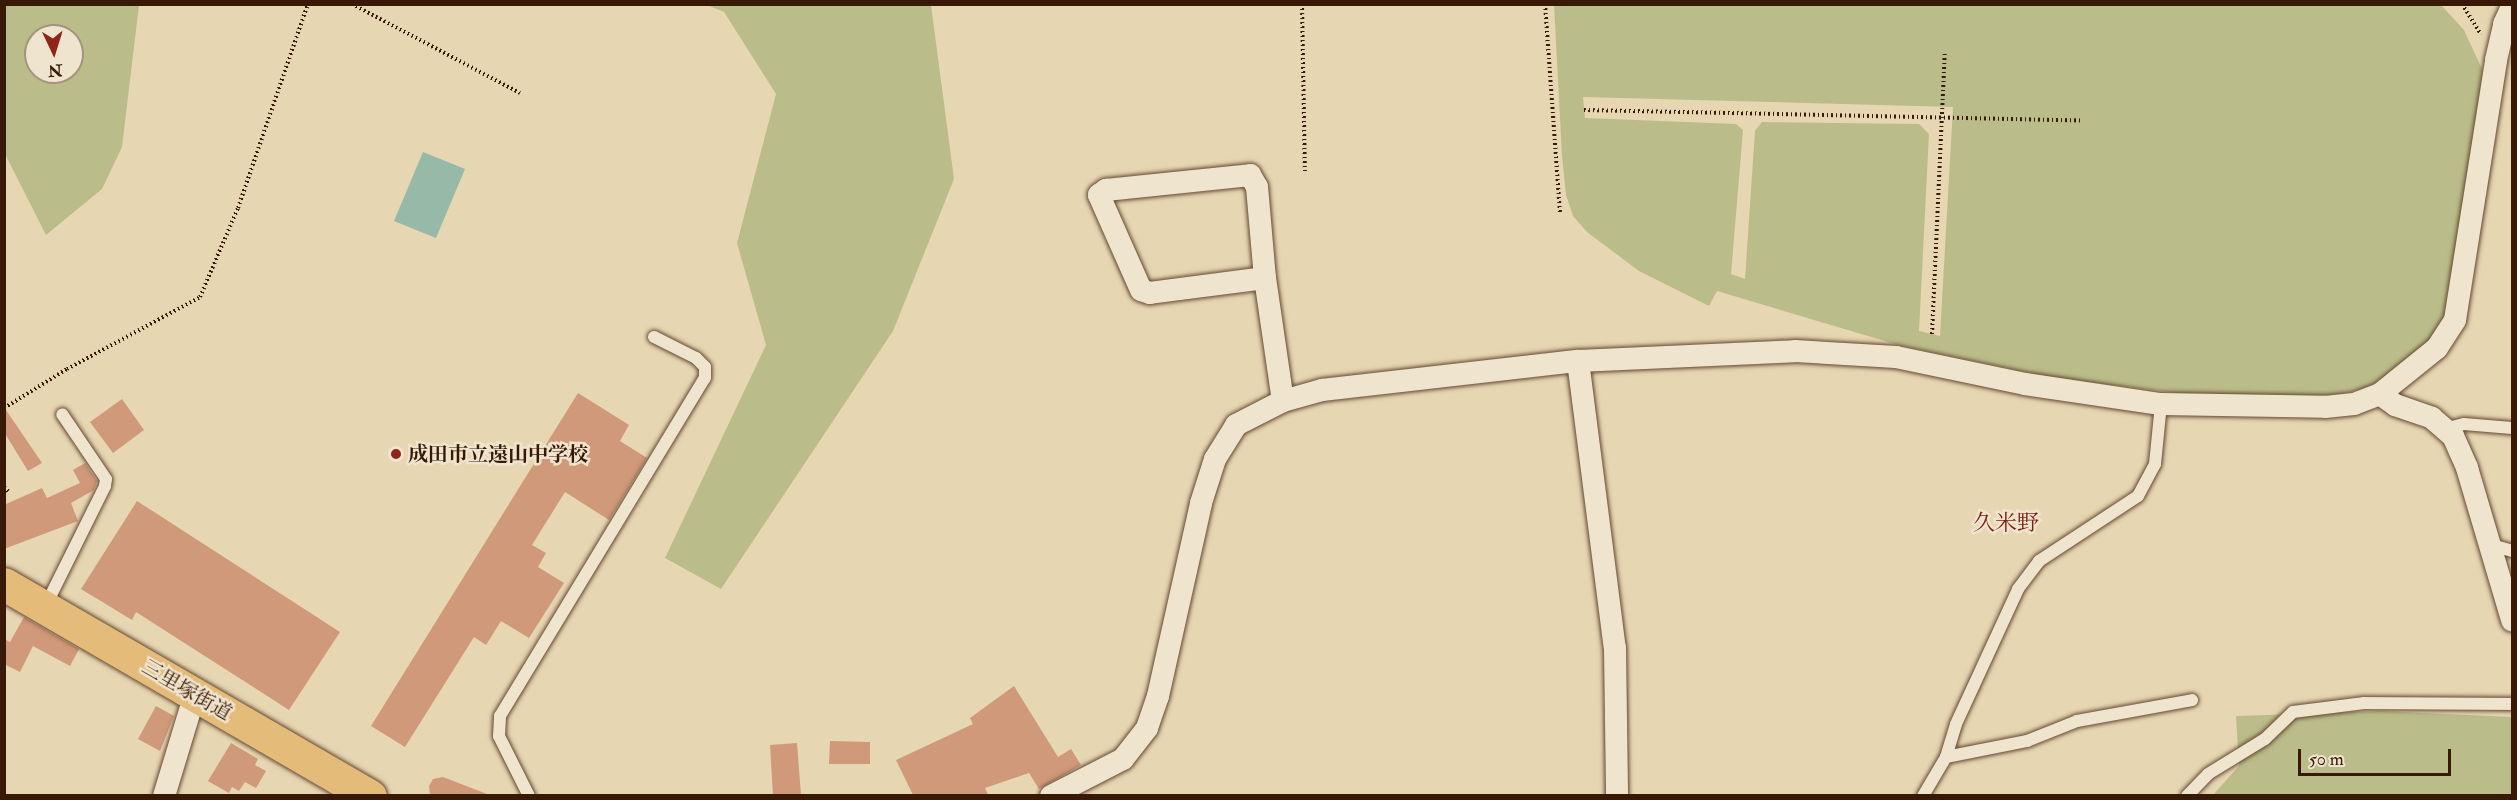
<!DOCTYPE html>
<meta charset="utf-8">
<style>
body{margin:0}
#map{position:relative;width:2517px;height:800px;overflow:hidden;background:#e7d6b2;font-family:"IM FELL Double Pica","Noto Serif JP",serif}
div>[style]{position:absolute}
.green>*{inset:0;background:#babd89}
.water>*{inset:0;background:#97b9a8}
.building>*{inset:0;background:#d09979}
.path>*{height:4px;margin-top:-2px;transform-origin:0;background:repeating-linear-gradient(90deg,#381906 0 1.5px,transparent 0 4.5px)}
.roads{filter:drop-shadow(0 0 2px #644831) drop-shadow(0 0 2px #644831)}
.lane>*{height:12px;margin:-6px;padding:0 6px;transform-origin:6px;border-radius:6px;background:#efe4cd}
.street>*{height:22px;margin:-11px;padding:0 11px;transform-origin:11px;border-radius:11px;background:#efe4cd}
.primary>*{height:33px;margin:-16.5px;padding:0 16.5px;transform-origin:16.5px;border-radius:16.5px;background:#e4bb79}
.dots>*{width:16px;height:16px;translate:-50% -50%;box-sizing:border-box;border:3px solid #efe4cd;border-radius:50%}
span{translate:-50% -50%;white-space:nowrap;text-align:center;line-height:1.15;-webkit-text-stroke:5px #efe4cd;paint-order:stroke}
.poi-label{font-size:20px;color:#381906;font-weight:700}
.left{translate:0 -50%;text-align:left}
.street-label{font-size:20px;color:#381906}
.quarter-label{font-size:22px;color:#7a1f14}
.frame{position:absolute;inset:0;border:6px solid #381906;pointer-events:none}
.north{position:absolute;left:24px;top:24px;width:60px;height:60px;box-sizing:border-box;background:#efe4cd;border:2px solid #a6937d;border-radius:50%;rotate:176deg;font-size:16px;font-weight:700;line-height:24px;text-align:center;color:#381906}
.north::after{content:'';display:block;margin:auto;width:21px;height:27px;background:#8f2418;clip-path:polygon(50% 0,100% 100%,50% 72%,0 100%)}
.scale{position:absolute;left:2298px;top:749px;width:153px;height:27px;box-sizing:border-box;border:3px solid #381906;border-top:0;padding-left:8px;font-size:18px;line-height:21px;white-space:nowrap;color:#381906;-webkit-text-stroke:4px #efe4cd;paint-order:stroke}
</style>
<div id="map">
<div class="green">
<i style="clip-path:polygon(evenodd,5px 4px,139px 5px,122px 147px,102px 189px,46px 235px,5px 154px,5px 4px,36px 36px,72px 36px,72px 72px,36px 72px,36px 36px)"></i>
<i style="clip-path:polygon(707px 5px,931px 5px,954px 179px,893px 331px,721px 589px,665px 558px,766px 345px,737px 243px,776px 94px,724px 12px)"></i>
<i style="clip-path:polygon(evenodd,1554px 5px,2441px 5px,2464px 30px,2482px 69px,2483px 89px,2451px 305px,2428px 343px,2394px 372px,2366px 388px,2322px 398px,2211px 397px,2055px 378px,1898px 345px,1717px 291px,1709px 306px,1639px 271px,1587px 232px,1573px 216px,1566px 195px,1562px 156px,1554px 5px,1583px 97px,1953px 107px,1940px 336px,1919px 331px,1929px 134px,1919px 124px,1762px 122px,1755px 131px,1745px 279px,1731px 274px,1743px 130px,1736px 124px,1585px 118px,1583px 97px)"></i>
<i style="clip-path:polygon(2380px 711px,2512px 717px,2512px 795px,2212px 796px,2239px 766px,2236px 716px)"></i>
</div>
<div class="water">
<i style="clip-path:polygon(423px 152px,465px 169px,436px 238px,394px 221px)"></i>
</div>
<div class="building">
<i style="clip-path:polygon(578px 393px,629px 425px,620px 441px,647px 458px,609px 520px,565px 492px,532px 545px,546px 553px,538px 567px,564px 583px,529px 638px,501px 621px,486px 645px,474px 637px,405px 747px,371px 726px)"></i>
<i style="clip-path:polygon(122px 399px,144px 430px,113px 453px,90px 422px)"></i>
<i style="clip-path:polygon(4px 407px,42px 463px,28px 471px,4px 432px)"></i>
<i style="clip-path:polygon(85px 463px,97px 481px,94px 490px,71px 503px,78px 521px,4px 549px,4px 505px,42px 488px,47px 498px,80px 483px,73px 470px)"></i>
<i style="clip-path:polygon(137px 501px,340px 632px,289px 710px,136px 612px,132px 620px,81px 589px)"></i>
<i style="clip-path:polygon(24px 617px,79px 649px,70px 666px,33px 646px,20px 672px,4px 664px,4px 639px,10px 642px)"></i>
<i style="clip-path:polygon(1014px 686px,1058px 757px,1071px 749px,1081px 765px,1039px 789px,1029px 773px,985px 788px,988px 795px,913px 795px,896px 760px,973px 724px,970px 718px)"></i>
<i style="clip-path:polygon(156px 706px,174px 716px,160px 751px,138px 739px)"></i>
<i style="clip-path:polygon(830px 741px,870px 742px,870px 764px,829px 764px)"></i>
<i style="clip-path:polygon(231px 743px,258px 759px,255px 765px,266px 771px,256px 788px,245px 782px,239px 791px,232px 787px,229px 793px,208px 781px)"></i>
<i style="clip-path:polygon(797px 743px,801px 795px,773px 795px,770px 745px)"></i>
<i style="clip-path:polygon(443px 777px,487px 794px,487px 795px,430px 795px,429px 786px,433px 779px)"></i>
</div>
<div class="path">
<i style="left:352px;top:4px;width:190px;rotate:27.9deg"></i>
<i style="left:1302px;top:4px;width:167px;rotate:89deg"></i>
<i style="left:1545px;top:4px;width:210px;rotate:85.9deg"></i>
<i style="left:2462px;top:4px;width:36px;rotate:58deg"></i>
<i style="left:1584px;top:110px;width:498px;rotate:1.2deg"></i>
<i style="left:1932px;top:334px;width:281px;rotate:-87.4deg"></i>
<i style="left:4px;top:408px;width:74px;rotate:-31.8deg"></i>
<i style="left:67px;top:369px;width:151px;rotate:-28.4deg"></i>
<i style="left:200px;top:297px;width:97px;rotate:-66.9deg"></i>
<i style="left:238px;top:208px;width:216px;rotate:-71.1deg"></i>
<i style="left:4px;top:487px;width:6px;rotate:45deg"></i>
</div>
<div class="roads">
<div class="lane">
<i style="left:2448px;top:428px;width:16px;rotate:-14deg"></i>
<i style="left:2464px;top:424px;width:48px;rotate:4.8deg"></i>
<i style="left:2488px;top:544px;width:25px;rotate:16deg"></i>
<i style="left:45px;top:607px;width:135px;rotate:-63.6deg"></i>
<i style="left:105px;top:486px;width:7px;rotate:-82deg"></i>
<i style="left:106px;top:479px;width:78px;rotate:-124.1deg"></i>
<i style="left:1946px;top:757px;width:83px;rotate:-11.2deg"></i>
<i style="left:2027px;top:741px;width:54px;rotate:-21.8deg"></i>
<i style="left:2077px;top:721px;width:117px;rotate:-10.3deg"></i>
<i style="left:529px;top:796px;width:67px;rotate:-116.6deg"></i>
<i style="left:499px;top:736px;width:20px;rotate:-87deg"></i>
<i style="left:500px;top:716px;width:395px;rotate:-58.8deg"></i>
<i style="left:705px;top:378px;width:11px;rotate:-90deg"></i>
<i style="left:705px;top:367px;width:13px;rotate:-135deg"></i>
<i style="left:696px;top:358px;width:47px;rotate:-153.4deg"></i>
<i style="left:1923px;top:796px;width:45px;rotate:-59.5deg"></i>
<i style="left:1946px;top:757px;width:34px;rotate:-73deg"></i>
<i style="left:1956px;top:724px;width:149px;rotate:-65.3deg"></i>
<i style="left:2018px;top:589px;width:35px;rotate:-53deg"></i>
<i style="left:2039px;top:561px;width:118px;rotate:-33.3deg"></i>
<i style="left:2138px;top:496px;width:36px;rotate:-62deg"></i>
<i style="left:2155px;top:464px;width:60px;rotate:-84.3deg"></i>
<i style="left:2187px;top:796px;width:30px;rotate:-46deg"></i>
<i style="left:2208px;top:774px;width:67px;rotate:-31.6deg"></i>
<i style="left:2265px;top:739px;width:39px;rotate:-44deg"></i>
<i style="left:2293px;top:712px;width:72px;rotate:-7.2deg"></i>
<i style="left:2364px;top:703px;width:148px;rotate:0.4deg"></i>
</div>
<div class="street">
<i style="left:1265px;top:278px;width:116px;rotate:172.6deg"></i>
<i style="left:1150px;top:293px;width:9px;rotate:-162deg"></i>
<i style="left:1141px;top:290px;width:104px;rotate:-113.9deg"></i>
<i style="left:1099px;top:195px;width:9px;rotate:-36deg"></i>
<i style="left:1106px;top:190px;width:145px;rotate:-5.9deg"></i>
<i style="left:1250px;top:175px;width:14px;rotate:60deg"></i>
<i style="left:1257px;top:187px;width:91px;rotate:85deg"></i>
<i style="left:1265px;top:278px;width:124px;rotate:81.7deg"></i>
<i style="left:1578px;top:361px;width:289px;rotate:82.7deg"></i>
<i style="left:1615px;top:648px;width:148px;rotate:89.2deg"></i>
<i style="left:2380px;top:394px;width:19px;rotate:36deg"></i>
<i style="left:2395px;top:405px;width:39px;rotate:19deg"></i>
<i style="left:2432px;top:418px;width:28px;rotate:41deg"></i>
<i style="left:2453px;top:436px;width:35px;rotate:66deg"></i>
<i style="left:2467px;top:468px;width:159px;rotate:73.5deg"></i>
<i style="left:164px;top:796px;width:107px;rotate:-73.1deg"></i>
<i style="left:1051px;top:796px;width:81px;rotate:-27.2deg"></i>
<i style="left:1123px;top:759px;width:39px;rotate:-52deg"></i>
<i style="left:1147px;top:728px;width:34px;rotate:-71deg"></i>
<i style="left:1158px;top:696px;width:198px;rotate:-77.4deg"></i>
<i style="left:1201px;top:503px;width:46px;rotate:-72.3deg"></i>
<i style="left:1215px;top:459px;width:40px;rotate:-58deg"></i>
<i style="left:1236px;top:425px;width:53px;rotate:-27.1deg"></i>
<i style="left:1283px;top:401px;width:41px;rotate:-15.8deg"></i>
<i style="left:1322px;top:390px;width:258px;rotate:-6.5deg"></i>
<i style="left:1578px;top:361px;width:217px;rotate:-2.6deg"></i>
<i style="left:1795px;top:351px;width:101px;rotate:3.4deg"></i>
<i style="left:1896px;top:357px;width:132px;rotate:11.8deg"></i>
<i style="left:2025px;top:384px;width:137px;rotate:8.4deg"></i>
<i style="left:2161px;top:404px;width:164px;rotate:1deg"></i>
<i style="left:2325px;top:407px;width:29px;rotate:-6deg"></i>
<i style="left:2354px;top:404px;width:28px;rotate:-21deg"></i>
<i style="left:2380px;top:394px;width:73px;rotate:-38.9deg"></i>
<i style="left:2437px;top:348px;width:33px;rotate:-57deg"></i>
<i style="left:2455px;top:320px;width:263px;rotate:-81deg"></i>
<i style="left:2496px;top:60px;width:37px;rotate:-77deg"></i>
<i style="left:2504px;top:24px;width:19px;rotate:-65deg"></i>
</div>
<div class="primary">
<i style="left:4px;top:584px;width:423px;rotate:30.1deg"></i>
</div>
</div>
<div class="dots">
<i style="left:396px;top:454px;background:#8f2418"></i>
</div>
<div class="poi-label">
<span class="left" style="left:408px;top:454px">成田市立遠山中学校</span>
</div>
<div class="street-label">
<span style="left:187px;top:690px;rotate:30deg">三里塚街道</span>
</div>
<div class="quarter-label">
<span style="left:2006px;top:524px">久米野</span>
</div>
<div class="frame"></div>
<div class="north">N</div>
<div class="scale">50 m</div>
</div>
